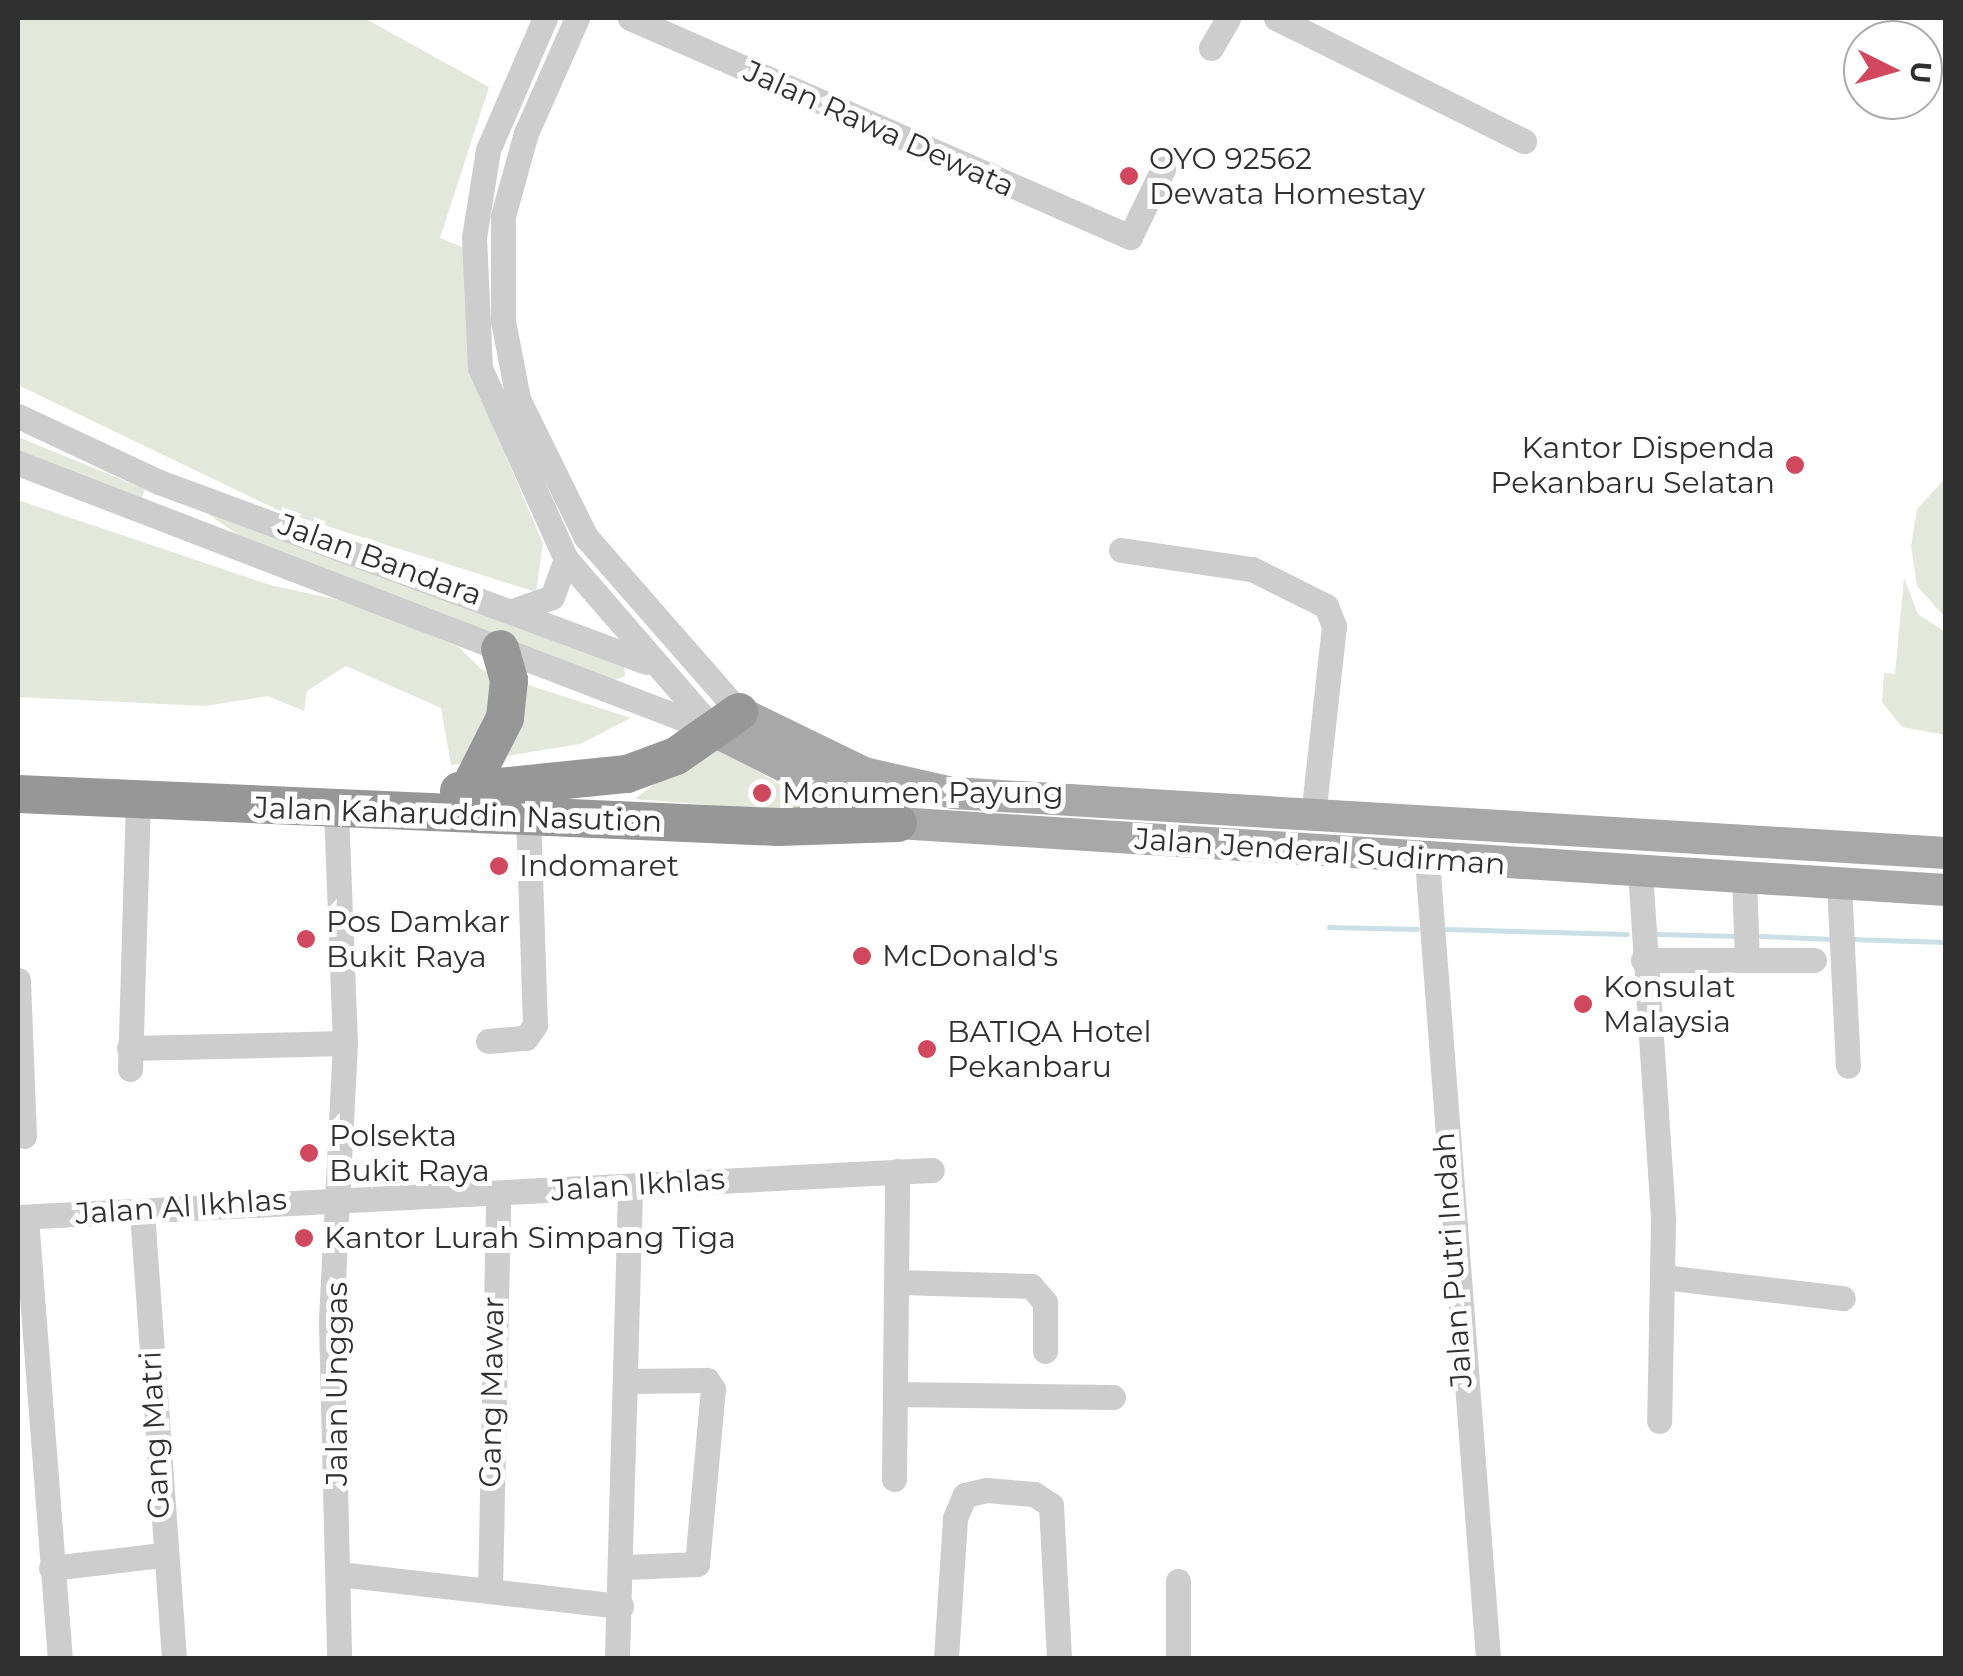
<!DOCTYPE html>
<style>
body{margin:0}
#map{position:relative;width:1963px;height:1676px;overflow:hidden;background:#fff;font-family:Montserrat,sans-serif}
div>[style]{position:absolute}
.green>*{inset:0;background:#e4e8dc}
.stream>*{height:5px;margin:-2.5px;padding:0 2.5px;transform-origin:2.5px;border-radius:2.5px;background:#cbdfe6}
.minor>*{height:25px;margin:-12.5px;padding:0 12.5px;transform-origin:12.5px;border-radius:12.5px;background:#cdcdcd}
.major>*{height:32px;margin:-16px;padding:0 16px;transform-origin:16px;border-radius:16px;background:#a8a8a8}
.highway>*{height:38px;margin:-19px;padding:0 19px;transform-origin:19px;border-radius:19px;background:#979797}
.dots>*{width:28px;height:28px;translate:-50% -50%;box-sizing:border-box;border:5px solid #fff;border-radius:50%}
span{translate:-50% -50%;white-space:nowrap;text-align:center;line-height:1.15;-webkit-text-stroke:10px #fff;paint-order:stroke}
.street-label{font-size:30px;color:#303030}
.poi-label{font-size:30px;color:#303030}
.left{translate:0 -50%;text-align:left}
.right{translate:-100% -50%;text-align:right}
.frame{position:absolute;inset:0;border:20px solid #303030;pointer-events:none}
.north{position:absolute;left:1843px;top:20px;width:100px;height:100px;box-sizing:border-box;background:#fff;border:2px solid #acacac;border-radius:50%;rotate:95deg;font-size:28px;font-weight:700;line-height:40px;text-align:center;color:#303030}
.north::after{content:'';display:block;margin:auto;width:35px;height:45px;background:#d1475e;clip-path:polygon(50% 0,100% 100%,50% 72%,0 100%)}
</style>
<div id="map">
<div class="green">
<i style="clip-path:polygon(18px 18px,364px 18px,489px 87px,440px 238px,465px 248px,479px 392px,543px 544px,536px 592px,282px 512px,18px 385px)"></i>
<i style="clip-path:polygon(18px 437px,145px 489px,138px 508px,18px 452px)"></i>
<i style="clip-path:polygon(1945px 479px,1945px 617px,1917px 586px,1911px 546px,1917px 509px)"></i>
<i style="clip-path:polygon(18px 500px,270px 585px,357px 604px,459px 647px,482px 670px,631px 718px,580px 744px,451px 765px,441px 708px,346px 666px,307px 691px,304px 711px,268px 696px,204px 706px,18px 697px)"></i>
<i style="clip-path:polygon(207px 513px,624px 664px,625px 676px,615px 680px,241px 537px)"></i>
<i style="clip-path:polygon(1904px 578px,1918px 614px,1945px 632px,1945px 735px,1902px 727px,1882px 702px,1884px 673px,1895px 674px)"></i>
<i style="clip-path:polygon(709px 742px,807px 801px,800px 812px,635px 799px)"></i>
</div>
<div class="stream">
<i style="left:1329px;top:927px;width:88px;rotate:1.3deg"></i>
<i style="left:1446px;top:929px;width:181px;rotate:1.6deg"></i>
<i style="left:1656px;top:934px;width:82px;rotate:1.4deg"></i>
<i style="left:1761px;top:936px;width:72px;rotate:2.4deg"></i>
<i style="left:1849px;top:939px;width:97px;rotate:1.8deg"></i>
</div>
<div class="minor">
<i style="left:545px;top:18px;width:144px;rotate:113.4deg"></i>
<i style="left:488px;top:150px;width:88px;rotate:99.1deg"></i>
<i style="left:474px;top:237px;width:131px;rotate:87.4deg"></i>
<i style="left:480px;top:368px;width:209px;rotate:65.8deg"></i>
<i style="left:566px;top:559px;width:229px;rotate:49.1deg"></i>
<i style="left:577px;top:18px;width:126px;rotate:113.9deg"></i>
<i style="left:526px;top:133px;width:86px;rotate:105.5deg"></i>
<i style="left:503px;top:216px;width:105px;rotate:90deg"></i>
<i style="left:503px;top:321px;width:79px;rotate:79.1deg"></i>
<i style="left:518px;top:399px;width:154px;rotate:63.8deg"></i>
<i style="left:586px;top:537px;width:232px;rotate:48.8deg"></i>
<i style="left:630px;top:18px;width:546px;rotate:23.65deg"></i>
<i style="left:1130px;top:237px;width:76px;rotate:-64.1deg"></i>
<i style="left:1276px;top:18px;width:277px;rotate:26.4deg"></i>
<i style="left:1211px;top:48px;width:34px;rotate:-60deg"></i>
<i style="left:18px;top:416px;width:156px;rotate:25.1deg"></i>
<i style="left:159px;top:482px;width:519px;rotate:20.28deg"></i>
<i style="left:18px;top:463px;width:738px;rotate:21.04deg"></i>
<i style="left:1121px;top:550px;width:132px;rotate:8.3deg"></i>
<i style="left:1252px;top:569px;width:83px;rotate:26.6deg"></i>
<i style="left:1326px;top:606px;width:22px;rotate:68deg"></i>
<i style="left:1334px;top:626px;width:190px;rotate:96.3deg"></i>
<i style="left:515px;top:610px;width:39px;rotate:-19deg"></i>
<i style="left:552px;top:597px;width:40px;rotate:-69.8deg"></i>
<i style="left:336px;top:810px;width:233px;rotate:87.8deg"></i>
<i style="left:345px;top:1043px;width:280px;rotate:92.9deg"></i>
<i style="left:331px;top:1323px;width:335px;rotate:88.6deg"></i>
<i style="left:1427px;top:860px;width:800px;rotate:85.63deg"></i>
<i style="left:1640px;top:871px;width:351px;rotate:86.2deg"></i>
<i style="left:1663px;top:1221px;width:200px;rotate:91.1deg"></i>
<i style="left:1839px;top:884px;width:182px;rotate:87.2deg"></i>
<i style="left:1643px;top:960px;width:104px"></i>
<i style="left:1747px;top:960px;width:83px;rotate:-92.1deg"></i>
<i style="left:1747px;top:960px;width:67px"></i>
<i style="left:18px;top:980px;width:156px;rotate:87.8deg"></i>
<i style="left:488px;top:1041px;width:38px;rotate:-5deg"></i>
<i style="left:526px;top:1038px;width:16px;rotate:-55deg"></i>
<i style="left:535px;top:1025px;width:210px;rotate:-91.9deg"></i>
<i style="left:129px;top:1048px;width:216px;rotate:-1.3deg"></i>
<i style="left:130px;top:1069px;width:268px;rotate:-88.3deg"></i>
<i style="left:142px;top:1212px;width:447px;rotate:85.9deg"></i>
<i style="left:18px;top:1217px;width:915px;rotate:-2.94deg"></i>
<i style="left:26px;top:1218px;width:441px;rotate:85.6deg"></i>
<i style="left:1663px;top:1277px;width:181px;rotate:6.7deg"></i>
<i style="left:898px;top:1282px;width:133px;rotate:1.7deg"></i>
<i style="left:1031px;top:1286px;width:21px;rotate:49deg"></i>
<i style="left:1045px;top:1302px;width:49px;rotate:90deg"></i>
<i style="left:897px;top:1394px;width:216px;rotate:0.8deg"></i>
<i style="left:894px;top:1479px;width:308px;rotate:-89.4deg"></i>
<i style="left:626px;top:1567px;width:71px;rotate:-2.4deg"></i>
<i style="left:697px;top:1564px;width:176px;rotate:-84.8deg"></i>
<i style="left:713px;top:1389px;width:11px;rotate:-124deg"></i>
<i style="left:707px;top:1380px;width:79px;rotate:179.3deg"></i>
<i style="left:51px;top:1568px;width:111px;rotate:-6.7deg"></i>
<i style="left:339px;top:1574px;width:284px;rotate:6.5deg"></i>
<i style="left:490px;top:1590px;width:395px;rotate:-88.8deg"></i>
<i style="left:617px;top:1658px;width:469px;rotate:-88.4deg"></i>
<i style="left:946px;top:1658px;width:140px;rotate:-86.3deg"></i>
<i style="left:955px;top:1518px;width:25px;rotate:-67deg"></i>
<i style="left:965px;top:1495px;width:22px;rotate:-13deg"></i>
<i style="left:986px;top:1490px;width:48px;rotate:4.8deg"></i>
<i style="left:1034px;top:1494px;width:20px;rotate:33deg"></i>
<i style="left:1051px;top:1505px;width:153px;rotate:87deg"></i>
<i style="left:1178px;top:1658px;width:77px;rotate:-90deg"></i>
</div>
<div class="major">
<i style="left:739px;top:712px;width:139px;rotate:26deg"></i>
<i style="left:864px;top:773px;width:91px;rotate:12.7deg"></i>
<i style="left:953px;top:793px;width:995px;rotate:3.46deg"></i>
<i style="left:716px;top:732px;width:203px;rotate:26.6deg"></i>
<i style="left:898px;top:823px;width:1050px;rotate:3.66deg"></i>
</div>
<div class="highway">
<i style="left:459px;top:791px;width:169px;rotate:-5.8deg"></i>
<i style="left:627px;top:774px;width:52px;rotate:-20.2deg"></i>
<i style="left:676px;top:756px;width:77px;rotate:-34.9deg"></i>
<i style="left:468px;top:791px;width:82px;rotate:-63.1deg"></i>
<i style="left:505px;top:718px;width:38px;rotate:-84deg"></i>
<i style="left:509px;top:680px;width:32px;rotate:-106deg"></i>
<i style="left:18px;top:794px;width:761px;rotate:2.49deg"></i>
<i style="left:778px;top:827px;width:120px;rotate:-1.9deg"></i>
</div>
<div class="dots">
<i style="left:1129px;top:176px;background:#d1475e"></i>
<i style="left:1795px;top:465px;background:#d1475e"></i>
<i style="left:762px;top:793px;background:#d1475e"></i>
<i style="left:499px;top:866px;background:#d1475e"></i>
<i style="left:306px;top:939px;background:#d1475e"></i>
<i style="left:862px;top:956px;background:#d1475e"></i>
<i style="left:1583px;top:1004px;background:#d1475e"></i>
<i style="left:927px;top:1049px;background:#d1475e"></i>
<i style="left:309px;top:1153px;background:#d1475e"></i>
<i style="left:304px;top:1238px;background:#d1475e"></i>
</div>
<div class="street-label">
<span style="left:879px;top:129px;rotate:24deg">Jalan Rawa Dewata</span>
<span style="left:380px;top:560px;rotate:20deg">Jalan Bandara</span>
<span style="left:458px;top:815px;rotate:2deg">Jalan Kaharuddin Nasution</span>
<span style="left:1320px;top:852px;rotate:4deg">Jalan Jenderal Sudirman</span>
<span style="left:638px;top:1185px;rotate:-4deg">Jalan Ikhlas</span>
<span style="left:181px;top:1207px;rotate:-4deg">Jalan Al Ikhlas</span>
<span style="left:1453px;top:1260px;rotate:-94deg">Jalan Putri Indah</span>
<span style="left:337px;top:1384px;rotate:-90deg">Jalan Unggas</span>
<span style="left:492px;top:1392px;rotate:-89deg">Gang Mawar</span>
<span style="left:155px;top:1435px;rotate:-93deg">Gang Matri</span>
</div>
<div class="poi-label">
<span class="left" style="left:1149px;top:176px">OYO 92562<br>Dewata Homestay</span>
<span class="right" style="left:1775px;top:465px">Kantor Dispenda<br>Pekanbaru Selatan</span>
<span class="left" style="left:782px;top:793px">Monumen Payung</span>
<span class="left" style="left:519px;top:866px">Indomaret</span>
<span class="left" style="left:326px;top:939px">Pos Damkar<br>Bukit Raya</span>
<span class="left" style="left:882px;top:956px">McDonald's</span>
<span class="left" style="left:1603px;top:1004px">Konsulat<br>Malaysia</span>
<span class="left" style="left:947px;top:1049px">BATIQA Hotel<br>Pekanbaru</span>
<span class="left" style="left:329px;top:1153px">Polsekta<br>Bukit Raya</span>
<span class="left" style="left:324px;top:1238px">Kantor Lurah Simpang Tiga</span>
</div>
<div class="frame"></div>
<div class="north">U</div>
</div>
